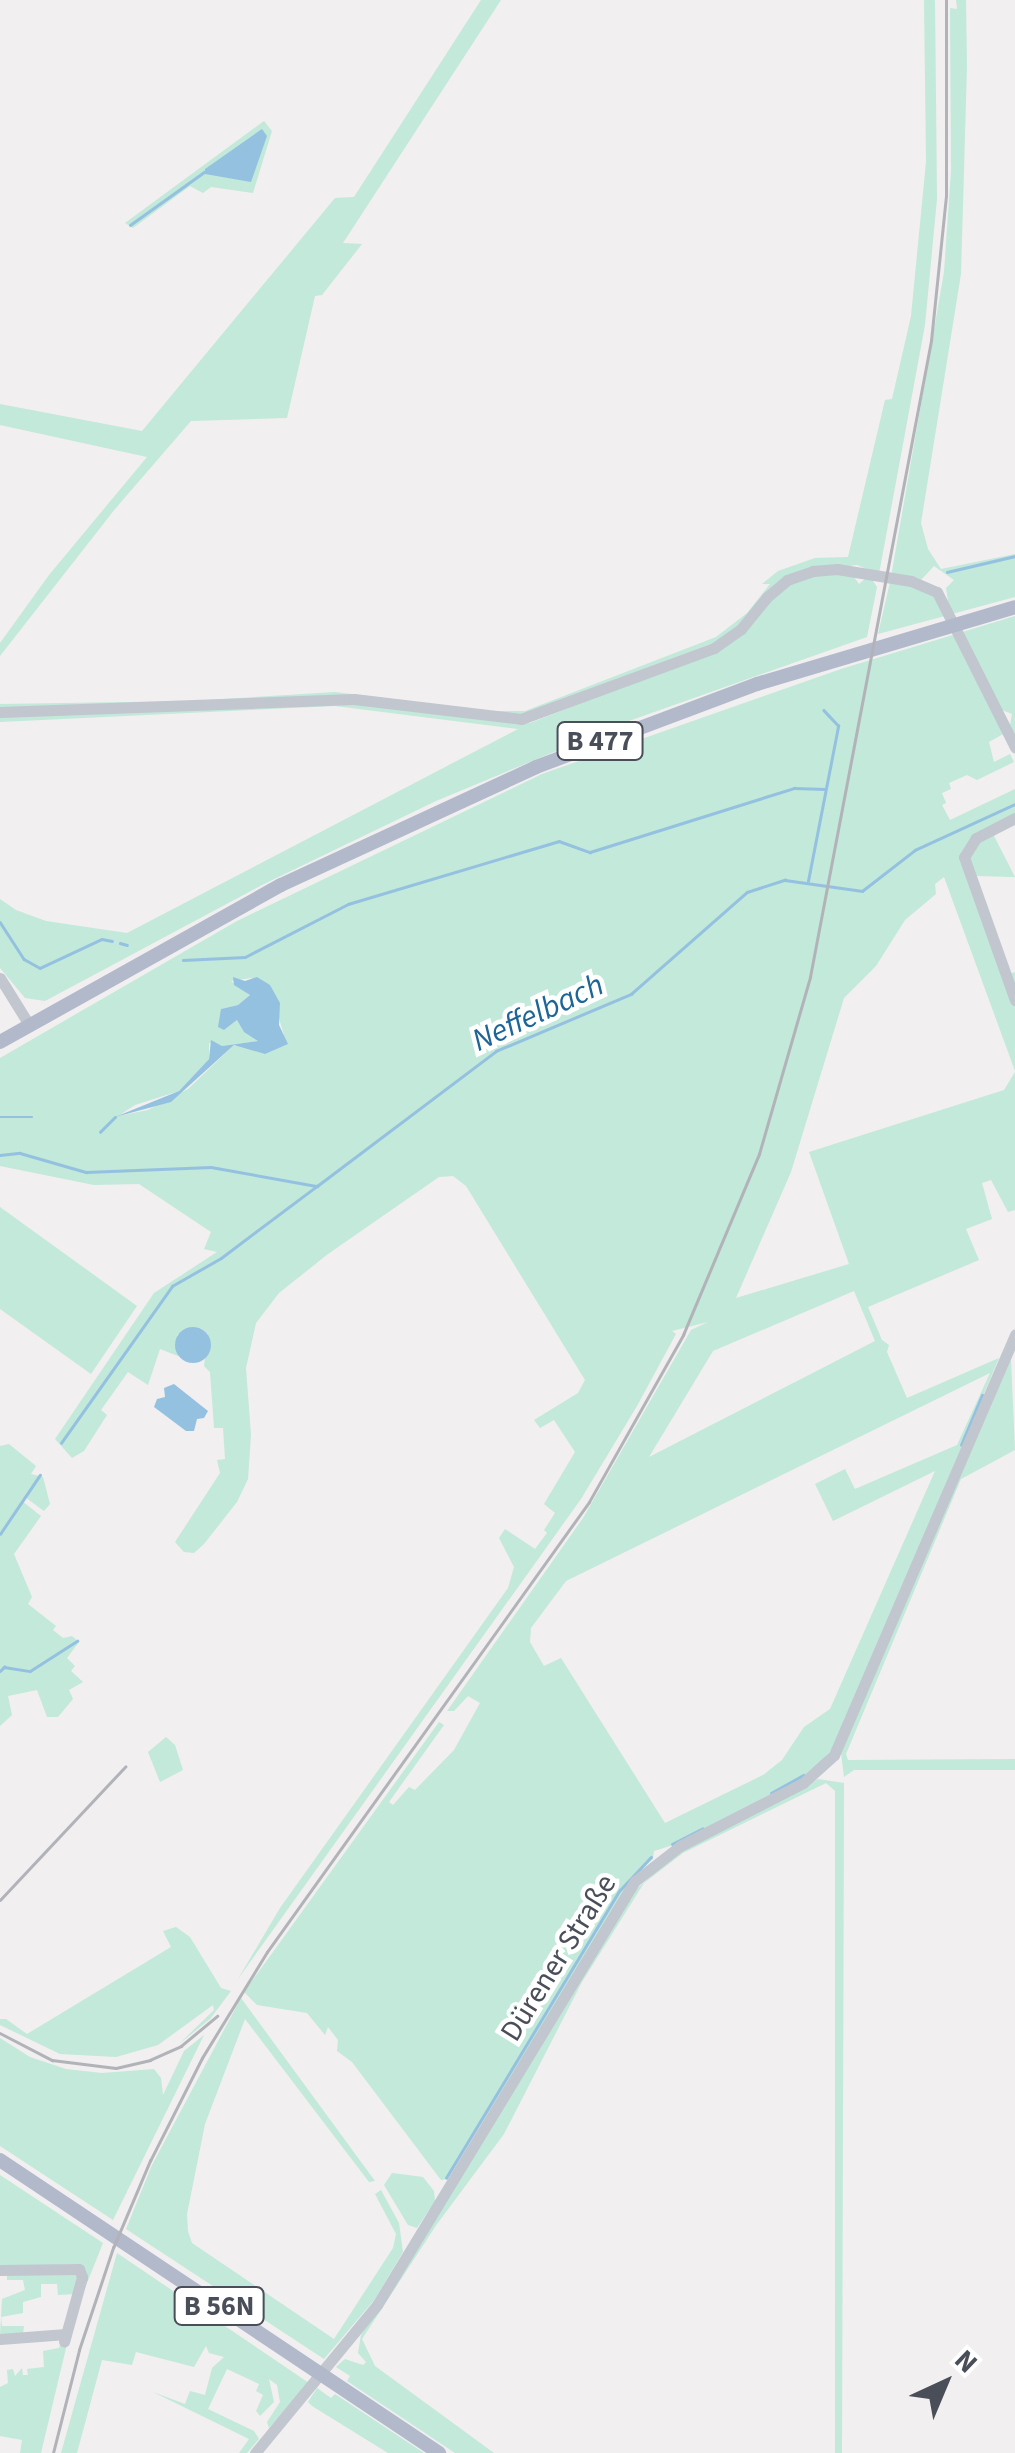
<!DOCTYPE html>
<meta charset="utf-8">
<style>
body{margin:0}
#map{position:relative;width:1015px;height:2453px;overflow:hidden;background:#f1efef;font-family:"Source Sans 3",sans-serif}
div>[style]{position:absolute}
.green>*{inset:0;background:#c2e9d9}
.water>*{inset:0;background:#95c1e1}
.round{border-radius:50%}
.stream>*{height:2.5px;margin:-1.25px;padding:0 1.25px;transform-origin:1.25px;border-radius:1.25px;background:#95c1e1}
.minor>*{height:11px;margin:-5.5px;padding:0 5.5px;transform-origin:5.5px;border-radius:5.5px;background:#c1c6cf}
.major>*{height:14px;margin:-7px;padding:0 7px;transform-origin:7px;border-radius:7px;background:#b2b9ca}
.rail>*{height:2.5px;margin:-1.25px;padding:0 1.25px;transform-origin:1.25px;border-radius:1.25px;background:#b2b3b8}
span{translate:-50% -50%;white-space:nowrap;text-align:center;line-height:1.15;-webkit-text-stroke:9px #fff;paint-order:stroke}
.shield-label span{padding:2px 8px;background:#fff;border:2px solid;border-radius:8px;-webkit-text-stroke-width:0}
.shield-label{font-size:28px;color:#494e59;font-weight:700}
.street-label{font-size:30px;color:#494e59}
.water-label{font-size:32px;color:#1e6597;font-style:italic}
.north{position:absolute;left:895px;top:2333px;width:100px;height:100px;-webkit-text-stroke:8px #fff;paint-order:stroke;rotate:44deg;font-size:28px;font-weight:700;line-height:40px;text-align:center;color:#494e59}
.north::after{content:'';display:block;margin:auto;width:35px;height:45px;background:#494e59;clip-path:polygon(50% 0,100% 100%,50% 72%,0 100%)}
</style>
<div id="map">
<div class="green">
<i style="clip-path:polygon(481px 0,501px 0,343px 243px,362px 244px,322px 295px,315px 296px,287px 418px,191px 421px,115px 509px,0 656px,0 643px,49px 575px,147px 457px,0 425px,0 404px,142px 431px,335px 198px,354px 197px)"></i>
<i style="clip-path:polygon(924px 0,935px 0,937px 199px,925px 325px,879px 574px,857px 565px,794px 573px,724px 639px,517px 716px,359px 697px,0 708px,0 704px,191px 701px,335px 692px,489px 711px,525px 711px,716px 637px,747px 613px,770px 584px,762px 584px,778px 571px,815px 558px,848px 557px,885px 400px,892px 399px,911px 316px,926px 162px)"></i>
<i style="clip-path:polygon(956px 0,966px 0,967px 66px,961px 274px,921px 523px,928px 549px,941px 569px,1015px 554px,1015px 597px,878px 634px,890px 582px,926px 588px,940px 603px,948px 601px,946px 588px,954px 580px,934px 566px,921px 580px,891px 577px,944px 272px,951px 171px,950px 8px,957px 9px)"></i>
<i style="clip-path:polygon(264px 121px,272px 131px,253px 193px,211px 187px,203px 193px,190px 186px,133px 228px,125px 223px)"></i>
<i style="clip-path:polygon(833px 572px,854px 577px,859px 584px,866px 578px,878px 580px,873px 581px,877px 587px,867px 637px,626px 722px,436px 801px,264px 884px,45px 1001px,25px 998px,0 968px,0 899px,16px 910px,46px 921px,127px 933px,518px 729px,335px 706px,0 722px,0 716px,342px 702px,530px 723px,718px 650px,774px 595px,797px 579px)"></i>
<i style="clip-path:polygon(evenodd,1015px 616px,1015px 738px,1010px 725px,1012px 714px,1002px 710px,1005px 733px,989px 742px,994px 762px,1010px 754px,1014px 762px,977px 780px,967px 775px,949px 783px,951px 789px,942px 793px,946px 803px,942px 805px,950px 820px,1015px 789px,1015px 823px,993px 834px,1015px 877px,975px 876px,1009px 974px,1015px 972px,1015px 1071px,944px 877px,935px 884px,936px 894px,905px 920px,876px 966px,844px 998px,791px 1172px,736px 1298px,849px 1264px,809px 1152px,1004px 1090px,1015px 1072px,1015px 1210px,1008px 1212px,991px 1180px,982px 1183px,992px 1219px,966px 1229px,979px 1260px,868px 1307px,882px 1340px,889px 1345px,887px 1352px,907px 1398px,999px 1358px,836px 1745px,808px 1775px,673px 1845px,654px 1851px,653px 1859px,638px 1872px,447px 2179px,441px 2180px,352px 2062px,337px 2051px,338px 2040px,328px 2027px,325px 2035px,307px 2013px,257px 2005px,244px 1992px,439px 1722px,444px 1725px,389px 1802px,393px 1805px,409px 1787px,415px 1790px,454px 1750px,480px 1703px,468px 1696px,454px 1711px,447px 1711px,583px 1518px,691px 1330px,708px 1322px,672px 1331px,676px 1334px,637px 1406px,581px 1499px,238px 1979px,280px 1908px,508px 1588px,514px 1567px,499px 1538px,505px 1529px,535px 1549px,547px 1533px,544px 1530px,555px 1513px,544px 1504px,575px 1452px,554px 1420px,540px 1428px,534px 1420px,578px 1393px,585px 1380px,466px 1186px,453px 1176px,439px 1177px,328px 1254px,279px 1293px,256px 1323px,246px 1368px,251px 1435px,248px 1479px,237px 1502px,204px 1544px,194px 1553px,184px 1552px,175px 1542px,220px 1473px,217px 1460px,225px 1459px,223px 1428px,214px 1428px,210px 1372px,204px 1366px,208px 1334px,202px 1329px,196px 1327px,177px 1335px,178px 1356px,160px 1349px,148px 1385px,128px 1372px,101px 1410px,107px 1415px,84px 1451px,72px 1458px,55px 1439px,154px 1293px,217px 1252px,204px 1249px,211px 1232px,139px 1184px,94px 1185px,0 1166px,0 1058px,237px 921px,542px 774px,841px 669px,1015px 616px,251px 978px,269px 985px,284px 1035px,260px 1050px,234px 1045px,188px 1089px,148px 1110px,118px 1116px,135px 1105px,179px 1091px,209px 1059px,209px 1043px,222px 1046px,258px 1041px,237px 1020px,224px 1030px,221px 1009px,238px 1005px,250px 995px,231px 981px,251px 978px,1015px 616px,854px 1291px,875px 1341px,649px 1457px,713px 1351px,854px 1291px,1015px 616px,990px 1373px,957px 1445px,855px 1489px,845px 1469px,815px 1484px,833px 1521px,935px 1471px,830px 1709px,804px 1727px,782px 1760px,763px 1775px,665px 1823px,561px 1658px,544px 1666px,530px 1642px,531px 1628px,566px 1581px,990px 1373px)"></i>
<i style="clip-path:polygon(0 1207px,137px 1306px,91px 1374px,0 1309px)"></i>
<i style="clip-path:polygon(1011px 1359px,1015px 1450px,961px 1479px,846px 1754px,848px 1760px,1015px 1759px,1015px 1770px,854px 1770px,844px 1777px,841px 1753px)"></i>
<i style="clip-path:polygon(9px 1444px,36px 1466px,31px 1474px,43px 1477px,50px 1504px,44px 1511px,25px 1497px,22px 1501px,41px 1516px,14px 1554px,32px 1597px,28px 1604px,56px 1626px,53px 1630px,63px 1638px,72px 1636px,79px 1642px,67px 1658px,75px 1666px,71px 1671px,83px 1682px,69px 1690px,73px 1699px,58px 1717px,47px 1717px,37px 1690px,8px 1696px,12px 1715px,0 1726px,0 1446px)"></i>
<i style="clip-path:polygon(166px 1737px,175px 1745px,183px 1770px,160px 1782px,148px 1752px)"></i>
<i style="clip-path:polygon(818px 1779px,844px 1783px,842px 2453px,835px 2453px,835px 1791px,826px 1783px,683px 1853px,644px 1883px,582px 1982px,504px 2134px,437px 2224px,362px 2339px,375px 2366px,494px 2453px,455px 2453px,347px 2381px,350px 2376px,336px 2367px,345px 2359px,363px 2365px,366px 2362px,358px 2353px,361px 2335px,633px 1892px,678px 1852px)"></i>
<i style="clip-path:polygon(176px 1927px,190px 1937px,221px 1988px,231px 1991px,210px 2019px,179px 2044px,214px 2010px,213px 2005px,158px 2045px,116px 2057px,60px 2054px,0 2025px,0 2019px,6px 2019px,27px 2034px,171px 1947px,163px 1931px)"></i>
<i style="clip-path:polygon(241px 1998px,375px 2181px,369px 2182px,245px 2019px,205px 2124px,187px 2214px,188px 2231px,192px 2243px,334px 2339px,393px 2248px,396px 2234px,375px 2194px,381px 2190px,399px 2223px,403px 2252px,375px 2299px,324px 2359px,126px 2229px,152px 2165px)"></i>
<i style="clip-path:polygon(204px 2035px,113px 2220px,0 2146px,0 2038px,30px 2057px,66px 2069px,102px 2073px,154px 2069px,161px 2078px,163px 2095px,184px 2051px)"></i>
<i style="clip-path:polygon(392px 2173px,423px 2177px,434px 2191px,435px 2201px,417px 2228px,408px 2225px,384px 2185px)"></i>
<i style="clip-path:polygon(0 2175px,103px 2243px,77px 2308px,86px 2274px,82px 2264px,0 2267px)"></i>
<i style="clip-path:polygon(117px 2253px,309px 2383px,269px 2428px,267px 2422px,280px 2402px,277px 2385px,269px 2379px,274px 2402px,260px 2416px,256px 2411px,263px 2395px,256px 2391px,259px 2384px,227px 2369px,208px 2409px,254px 2431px,259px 2439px,247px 2453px,239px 2453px,249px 2439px,153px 2392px,185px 2404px,190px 2391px,205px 2395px,212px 2368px,224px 2357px,209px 2353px,206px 2346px,194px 2367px,136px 2352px,132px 2365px,102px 2360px,77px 2453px,61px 2453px)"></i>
<i style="clip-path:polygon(76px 2271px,80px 2275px,75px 2294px,58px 2295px,57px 2284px,41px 2284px,41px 2297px,23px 2302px,23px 2313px,1px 2317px,2px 2326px,24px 2326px,23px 2334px,0 2335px,2px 2299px,25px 2290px,23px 2280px,7px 2280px,7px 2273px)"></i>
<i style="clip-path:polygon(61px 2342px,67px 2344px,41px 2453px,20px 2453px,22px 2440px,0 2436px,0 2387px,8px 2383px,7px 2370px,13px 2369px,15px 2376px,22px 2368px,23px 2375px,28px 2375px,27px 2369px,44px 2367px,43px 2351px,59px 2348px)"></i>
<i style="clip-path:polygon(317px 2388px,331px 2398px,335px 2394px,424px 2453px,388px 2453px,312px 2406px,308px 2402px)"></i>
</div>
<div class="water">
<i style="clip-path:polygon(262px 129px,267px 136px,251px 182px,205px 174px,205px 169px)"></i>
<i style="clip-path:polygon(233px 977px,245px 981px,257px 977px,270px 985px,280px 1003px,279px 1025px,288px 1044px,265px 1054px,234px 1045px,171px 1102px,115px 1117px,179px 1091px,209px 1059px,211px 1040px,222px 1046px,258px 1041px,244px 1032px,237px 1020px,224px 1030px,218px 1027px,221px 1009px,238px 1005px,250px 995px,234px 985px)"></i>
<i class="round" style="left:175px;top:1327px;width:36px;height:36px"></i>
<i style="clip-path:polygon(174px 1384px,208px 1411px,204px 1418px,197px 1419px,194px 1431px,186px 1431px,154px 1407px,157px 1399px,165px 1397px,164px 1388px)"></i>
</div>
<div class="stream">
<i style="left:130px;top:225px;width:91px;rotate:-35.6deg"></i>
<i style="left:947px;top:572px;width:70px;rotate:-13.2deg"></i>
<i style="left:808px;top:881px;width:158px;rotate:-79deg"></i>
<i style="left:838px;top:726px;width:21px;rotate:-133deg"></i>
<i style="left:0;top:922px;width:44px;rotate:57deg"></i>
<i style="left:24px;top:959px;width:18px;rotate:29deg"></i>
<i style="left:40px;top:968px;width:68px;rotate:-25.1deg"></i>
<i style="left:102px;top:939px;width:10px;rotate:11deg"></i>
<i style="left:120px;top:943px;width:7px;rotate:16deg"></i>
<i style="left:183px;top:960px;width:62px;rotate:-2.8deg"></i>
<i style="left:245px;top:957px;width:116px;rotate:-27.2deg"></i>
<i style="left:348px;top:904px;width:220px;rotate:-16.6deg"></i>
<i style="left:559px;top:841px;width:33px;rotate:20deg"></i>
<i style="left:590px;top:852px;width:214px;rotate:-17.4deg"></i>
<i style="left:794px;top:788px;width:31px;rotate:2deg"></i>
<i style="left:0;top:1117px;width:32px"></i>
<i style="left:100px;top:1132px;width:21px;rotate:-45deg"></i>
<i style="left:0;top:1155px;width:20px;rotate:-6deg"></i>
<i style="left:20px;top:1153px;width:69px;rotate:16.1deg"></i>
<i style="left:86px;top:1172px;width:125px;rotate:-2.3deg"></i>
<i style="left:211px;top:1167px;width:108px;rotate:10.2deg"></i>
<i style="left:317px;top:1186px;width:224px;rotate:-37deg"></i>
<i style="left:496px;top:1051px;width:147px;rotate:-22.9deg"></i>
<i style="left:631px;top:994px;width:154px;rotate:-41.3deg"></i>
<i style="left:747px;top:892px;width:40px;rotate:-18deg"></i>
<i style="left:785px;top:880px;width:78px;rotate:8.1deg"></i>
<i style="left:862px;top:891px;width:67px;rotate:-37.7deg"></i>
<i style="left:915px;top:850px;width:110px;rotate:-24.7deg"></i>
<i style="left:61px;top:1443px;width:192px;rotate:-54.7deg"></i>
<i style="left:172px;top:1286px;width:56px;rotate:-29.7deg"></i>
<i style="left:221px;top:1258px;width:120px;rotate:-36.9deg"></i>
<i style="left:961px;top:1445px;width:54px;rotate:-67.2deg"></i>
<i style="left:0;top:1534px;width:71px;rotate:-55.9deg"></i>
<i style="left:0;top:1671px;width:6px;rotate:-45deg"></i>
<i style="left:4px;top:1667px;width:26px;rotate:9deg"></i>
<i style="left:30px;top:1671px;width:56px;rotate:-32.6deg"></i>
<i style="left:771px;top:1793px;width:37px;rotate:-29deg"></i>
<i style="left:672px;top:1844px;width:34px;rotate:-27deg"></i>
<i style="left:446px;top:2178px;width:336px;rotate:-58.9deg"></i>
<i style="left:620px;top:1890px;width:45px;rotate:-46.8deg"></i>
</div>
<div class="minor">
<i style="left:0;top:712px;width:354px;rotate:-2.1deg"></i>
<i style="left:354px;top:699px;width:168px;rotate:6.8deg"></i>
<i style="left:521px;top:719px;width:206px;rotate:-20.2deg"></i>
<i style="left:714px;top:648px;width:33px;rotate:-35deg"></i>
<i style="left:741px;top:629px;width:41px;rotate:-50.9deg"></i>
<i style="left:767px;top:597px;width:26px;rotate:-40deg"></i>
<i style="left:787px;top:580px;width:28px;rotate:-19deg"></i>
<i style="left:813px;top:571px;width:24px;rotate:-5deg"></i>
<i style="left:837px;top:569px;width:75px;rotate:9.2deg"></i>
<i style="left:911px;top:581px;width:28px;rotate:23deg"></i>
<i style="left:937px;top:592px;width:174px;rotate:63.3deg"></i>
<i style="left:1015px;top:818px;width:44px;rotate:152.9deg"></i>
<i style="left:976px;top:838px;width:22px;rotate:122deg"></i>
<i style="left:964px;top:857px;width:152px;rotate:70.4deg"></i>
<i style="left:0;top:978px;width:53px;rotate:58.1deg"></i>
<i style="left:0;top:2270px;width:79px;rotate:-0.7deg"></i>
<i style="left:79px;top:2269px;width:9px;rotate:69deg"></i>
<i style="left:82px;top:2277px;width:67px;rotate:105.5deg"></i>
<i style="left:0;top:2339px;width:66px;rotate:-4.3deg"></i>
<i style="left:255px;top:2453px;width:192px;rotate:-50.5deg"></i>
<i style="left:377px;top:2305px;width:496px;rotate:-58.7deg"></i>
<i style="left:635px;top:1881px;width:57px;rotate:-37.9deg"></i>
<i style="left:680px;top:1846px;width:138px;rotate:-27.1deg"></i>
<i style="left:803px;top:1783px;width:42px;rotate:-42.1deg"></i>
<i style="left:834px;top:1755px;width:458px;rotate:-66.7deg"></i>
</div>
<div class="major">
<i style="left:0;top:1042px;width:322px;rotate:-29.2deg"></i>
<i style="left:281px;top:885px;width:281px;rotate:-24.8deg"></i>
<i style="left:536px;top:767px;width:236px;rotate:-20.6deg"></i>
<i style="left:757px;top:684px;width:269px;rotate:-16.6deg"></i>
<i style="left:0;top:2160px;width:528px;rotate:33.72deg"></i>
</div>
<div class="rail">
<i style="left:0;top:1900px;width:183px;rotate:-46.8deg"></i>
<i style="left:0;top:2033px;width:59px;rotate:27.4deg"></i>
<i style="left:52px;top:2060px;width:64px;rotate:7.1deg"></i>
<i style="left:116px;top:2068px;width:35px;rotate:-13deg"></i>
<i style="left:150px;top:2060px;width:34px;rotate:-24deg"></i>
<i style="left:181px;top:2046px;width:47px;rotate:-39.8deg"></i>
<i style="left:53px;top:2453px;width:106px;rotate:-75.8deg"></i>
<i style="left:79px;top:2350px;width:108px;rotate:-71.6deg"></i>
<i style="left:113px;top:2248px;width:95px;rotate:-67deg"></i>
<i style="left:150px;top:2161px;width:115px;rotate:-63.2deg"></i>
<i style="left:202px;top:2058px;width:124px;rotate:-58.5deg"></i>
<i style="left:267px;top:1952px;width:553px;rotate:-54.41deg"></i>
<i style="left:589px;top:1502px;width:192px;rotate:-60.6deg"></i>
<i style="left:683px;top:1335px;width:196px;rotate:-67.2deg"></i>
<i style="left:759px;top:1154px;width:184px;rotate:-73.9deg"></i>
<i style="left:810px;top:977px;width:647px;rotate:-79.23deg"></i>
<i style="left:931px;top:341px;width:146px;rotate:-84.1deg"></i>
<i style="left:946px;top:196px;width:196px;rotate:-90deg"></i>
</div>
<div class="shield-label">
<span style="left:600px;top:741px">B 477</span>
<span style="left:219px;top:2306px">B 56N</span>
</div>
<div class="street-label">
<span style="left:559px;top:1958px;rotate:-58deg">Dürener Straße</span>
</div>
<div class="water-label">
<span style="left:538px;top:1013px;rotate:-25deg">Neffelbach</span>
</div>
<div class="north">N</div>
</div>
